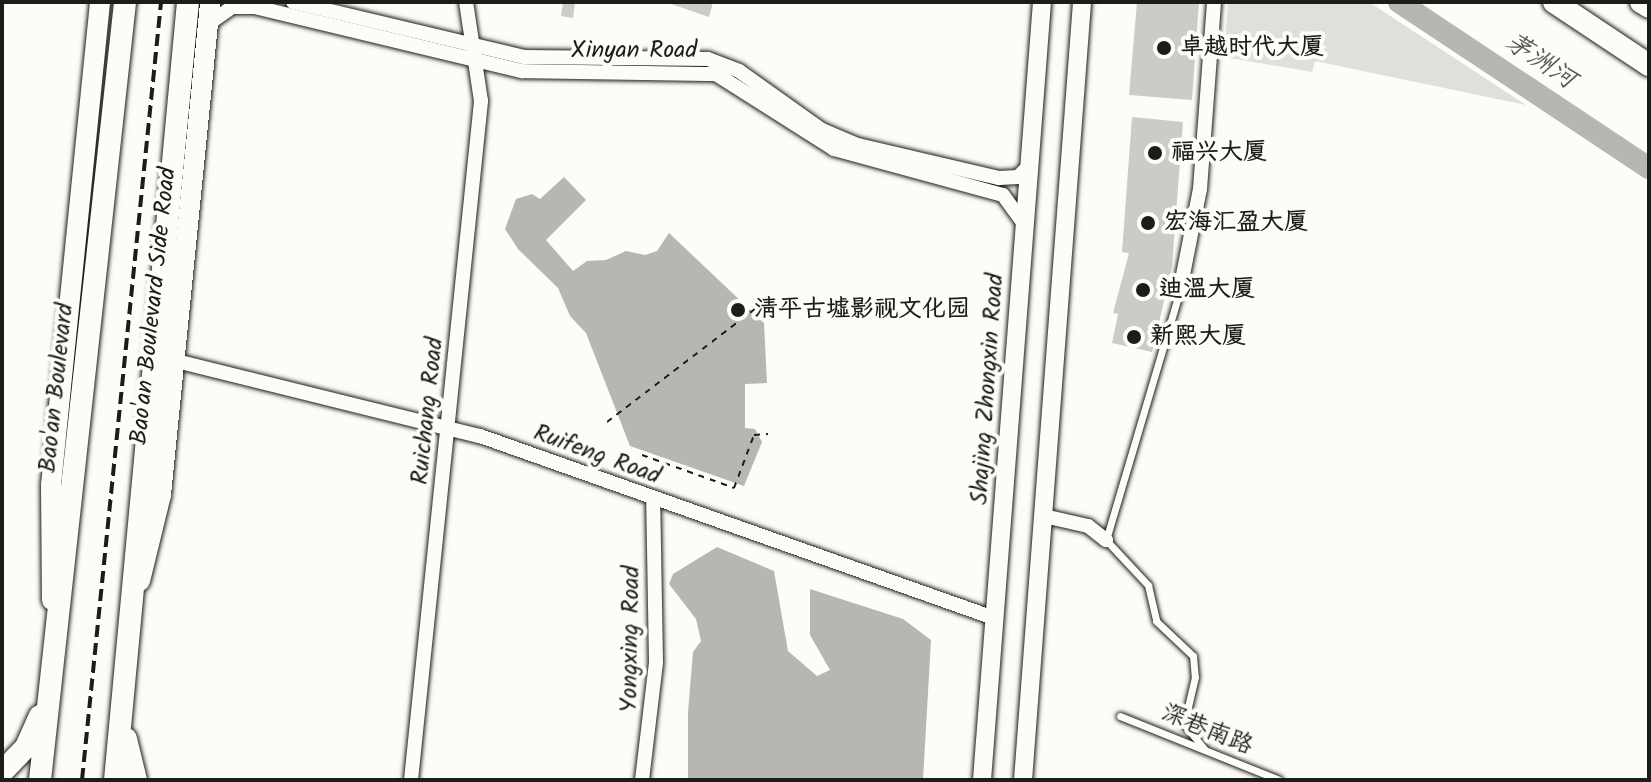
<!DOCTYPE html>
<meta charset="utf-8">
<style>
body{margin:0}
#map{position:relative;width:1651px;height:782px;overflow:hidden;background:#fdfcf7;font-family:Kalam,"LXGW WenKai TC",sans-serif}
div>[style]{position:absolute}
.green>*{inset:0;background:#e0dfdb}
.water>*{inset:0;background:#b7b6b2}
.river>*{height:22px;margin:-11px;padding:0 11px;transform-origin:11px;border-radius:11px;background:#b7b6b2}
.building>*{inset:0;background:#cccbc8}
.path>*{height:2px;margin-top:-1px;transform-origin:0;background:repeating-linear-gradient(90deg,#1c1c1c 0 6px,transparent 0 12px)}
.roads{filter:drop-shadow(0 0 2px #1c1c1c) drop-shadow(0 0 2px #1c1c1c)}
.service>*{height:7px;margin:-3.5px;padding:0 3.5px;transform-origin:3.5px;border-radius:3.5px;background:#fdfcf7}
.minor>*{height:14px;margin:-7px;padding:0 7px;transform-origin:7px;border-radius:7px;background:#fdfcf7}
.tertiary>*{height:18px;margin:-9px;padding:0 9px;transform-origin:9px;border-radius:9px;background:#fdfcf7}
.secondary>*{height:20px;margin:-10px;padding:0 10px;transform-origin:10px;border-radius:10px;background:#fdfcf7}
.primary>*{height:22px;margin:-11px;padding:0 11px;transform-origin:11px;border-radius:11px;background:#fdfcf7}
.rail>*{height:4px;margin-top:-2px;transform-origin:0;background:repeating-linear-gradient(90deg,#1c1c1c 0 12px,transparent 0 18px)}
.dots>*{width:22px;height:22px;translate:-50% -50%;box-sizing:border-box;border:4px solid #fdfcf7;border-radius:50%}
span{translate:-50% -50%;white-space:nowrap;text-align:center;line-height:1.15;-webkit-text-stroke:8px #fdfcf7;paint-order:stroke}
.poi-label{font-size:24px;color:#1c1c1c;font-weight:700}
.left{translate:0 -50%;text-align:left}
.street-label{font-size:24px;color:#1c1c1c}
.water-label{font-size:26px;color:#5a5a58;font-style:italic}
.frame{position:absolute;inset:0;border:4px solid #1c1c1c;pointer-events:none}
</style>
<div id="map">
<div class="green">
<i style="clip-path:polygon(1228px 2px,1369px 2px,1526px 105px,1315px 61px,1312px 72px,1224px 57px)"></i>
</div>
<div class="water">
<i style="clip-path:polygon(564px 177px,586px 200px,546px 240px,573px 271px,587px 261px,606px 260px,626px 251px,645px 255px,657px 251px,669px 233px,764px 323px,767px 383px,745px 384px,745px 428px,755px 429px,762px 442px,744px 486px,630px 446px,586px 333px,570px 316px,558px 288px,518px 249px,505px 229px,516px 199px,532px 194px,540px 199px)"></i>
<i style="clip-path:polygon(717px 547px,774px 571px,788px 651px,817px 676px,830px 670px,810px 635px,810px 589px,903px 619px,931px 640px,923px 780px,688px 780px,688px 712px,693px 652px,701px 641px,696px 619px,669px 584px,673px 574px)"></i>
</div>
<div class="river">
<i style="left:1399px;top:2px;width:300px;rotate:33.6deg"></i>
</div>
<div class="building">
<i style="clip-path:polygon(563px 2px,575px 2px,573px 18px,561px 16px)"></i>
<i style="clip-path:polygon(665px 2px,713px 2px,709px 17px)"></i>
<i style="clip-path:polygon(1137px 2px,1199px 2px,1192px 100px,1129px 95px)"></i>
<i style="clip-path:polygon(1132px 117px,1183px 122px,1172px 267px,1152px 352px,1112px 343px,1118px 314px,1113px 313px,1129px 253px,1122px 252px)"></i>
</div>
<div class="path">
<i style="left:607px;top:422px;width:198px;rotate:-37.4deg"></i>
<i style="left:642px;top:455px;width:98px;rotate:19.7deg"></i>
<i style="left:734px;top:488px;width:57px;rotate:-69.3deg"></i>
<i style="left:754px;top:435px;width:14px;rotate:-4deg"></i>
</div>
<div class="roads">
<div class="service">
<i style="left:1180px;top:290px;width:261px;rotate:106.5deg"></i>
<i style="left:1106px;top:540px;width:62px;rotate:47deg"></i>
<i style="left:1148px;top:585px;width:37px;rotate:77deg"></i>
<i style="left:1156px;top:621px;width:51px;rotate:43.4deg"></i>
<i style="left:1193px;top:656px;width:21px;rotate:85deg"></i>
<i style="left:1195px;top:677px;width:48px;rotate:103.2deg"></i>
<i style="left:1184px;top:724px;width:33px;rotate:51deg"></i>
<i style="left:1120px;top:716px;width:171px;rotate:21.9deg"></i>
</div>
<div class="minor">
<i style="left:293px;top:2px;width:237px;rotate:13.4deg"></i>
<i style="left:524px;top:57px;width:184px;rotate:0.6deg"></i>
<i style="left:708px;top:59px;width:33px;rotate:21deg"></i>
<i style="left:739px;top:71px;width:102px;rotate:35.4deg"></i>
<i style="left:822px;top:130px;width:39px;rotate:23deg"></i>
<i style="left:858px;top:145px;width:145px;rotate:13.2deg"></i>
<i style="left:999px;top:178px;width:19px;rotate:-3deg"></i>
<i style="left:1018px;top:177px;width:17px;rotate:-45deg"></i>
<i style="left:208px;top:24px;width:29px;rotate:-35deg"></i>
<i style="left:232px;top:7px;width:23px"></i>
<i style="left:255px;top:7px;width:275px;rotate:13.5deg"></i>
<i style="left:522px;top:71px;width:194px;rotate:0.9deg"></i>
<i style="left:716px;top:74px;width:140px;rotate:32.4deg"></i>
<i style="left:834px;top:149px;width:175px;rotate:15.2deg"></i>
<i style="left:1003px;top:195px;width:36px;rotate:54deg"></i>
<i style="left:1180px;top:290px;width:103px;rotate:-78.8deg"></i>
<i style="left:1200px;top:189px;width:188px;rotate:-85.7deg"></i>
<i style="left:176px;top:361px;width:313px;rotate:13.9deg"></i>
<i style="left:480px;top:436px;width:545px;rotate:19.5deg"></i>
<i style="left:1044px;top:516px;width:45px;rotate:12.8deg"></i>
<i style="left:1088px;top:526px;width:23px;rotate:38deg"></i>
<i style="left:411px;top:780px;width:683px;rotate:-84.11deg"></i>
<i style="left:481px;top:101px;width:100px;rotate:-98.6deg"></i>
<i style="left:642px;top:780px;width:119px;rotate:-83.2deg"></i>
<i style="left:656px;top:662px;width:164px;rotate:-91deg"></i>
</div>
<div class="tertiary">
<i style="left:982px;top:780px;width:780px;rotate:-85.59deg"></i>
<i style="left:1023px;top:780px;width:780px;rotate:-85.66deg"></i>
</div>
<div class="secondary">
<i style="left:140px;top:581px;width:89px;rotate:-76.3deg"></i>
<i style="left:161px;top:495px;width:495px;rotate:-84.3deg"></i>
<i style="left:52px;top:600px;width:115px;rotate:-90.5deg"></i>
<i style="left:51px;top:485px;width:485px;rotate:-84.2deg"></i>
</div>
<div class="primary">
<i style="left:1554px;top:2px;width:114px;rotate:33.6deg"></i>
<i style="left:1641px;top:2px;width:9px;rotate:32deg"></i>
<i style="left:126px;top:739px;width:42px;rotate:76.3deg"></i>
<i style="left:2px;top:772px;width:35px;rotate:-46deg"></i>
<i style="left:26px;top:747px;width:34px;rotate:-66deg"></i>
<i style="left:40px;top:780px;width:783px;rotate:-83.76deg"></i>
<i style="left:115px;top:780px;width:781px;rotate:-84.64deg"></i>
</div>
</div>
<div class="rail">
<i style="left:82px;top:780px;width:782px;rotate:-84.2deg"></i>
</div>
<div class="dots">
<i style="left:1164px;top:48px;background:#1c1c1c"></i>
<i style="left:1155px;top:153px;background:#1c1c1c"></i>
<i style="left:1148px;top:223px;background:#1c1c1c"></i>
<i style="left:1143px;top:290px;background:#1c1c1c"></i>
<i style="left:738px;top:310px;background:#1c1c1c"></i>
<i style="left:1134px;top:337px;background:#1c1c1c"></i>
</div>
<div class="poi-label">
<span class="left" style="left:1180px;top:48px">卓越时代大厦</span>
<span class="left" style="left:1171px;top:153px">福兴大厦</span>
<span class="left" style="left:1164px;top:223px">宏海汇盈大厦</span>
<span class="left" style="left:1159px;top:290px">迪温大厦</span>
<span class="left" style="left:754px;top:310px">清平古墟影视文化园</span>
<span class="left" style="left:1150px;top:337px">新熙大厦</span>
</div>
<div class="street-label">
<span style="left:634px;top:51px">Xinyan Road</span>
<span style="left:154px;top:306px;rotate:-84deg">Bao'an Boulevard Side Road</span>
<span style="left:57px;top:388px;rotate:-84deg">Bao'an Boulevard</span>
<span style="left:988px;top:389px;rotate:-86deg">Shajing Zhongxin Road</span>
<span style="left:428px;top:411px;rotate:-84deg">Ruichang Road</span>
<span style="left:597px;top:455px;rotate:20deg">Ruifeng Road</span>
<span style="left:631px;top:639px;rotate:-89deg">Yongxing Road</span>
<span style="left:1207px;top:730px;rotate:22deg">深巷南路</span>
</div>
<div class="water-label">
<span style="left:1540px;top:62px;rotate:34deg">茅洲河</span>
</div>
<div class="frame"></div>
</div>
